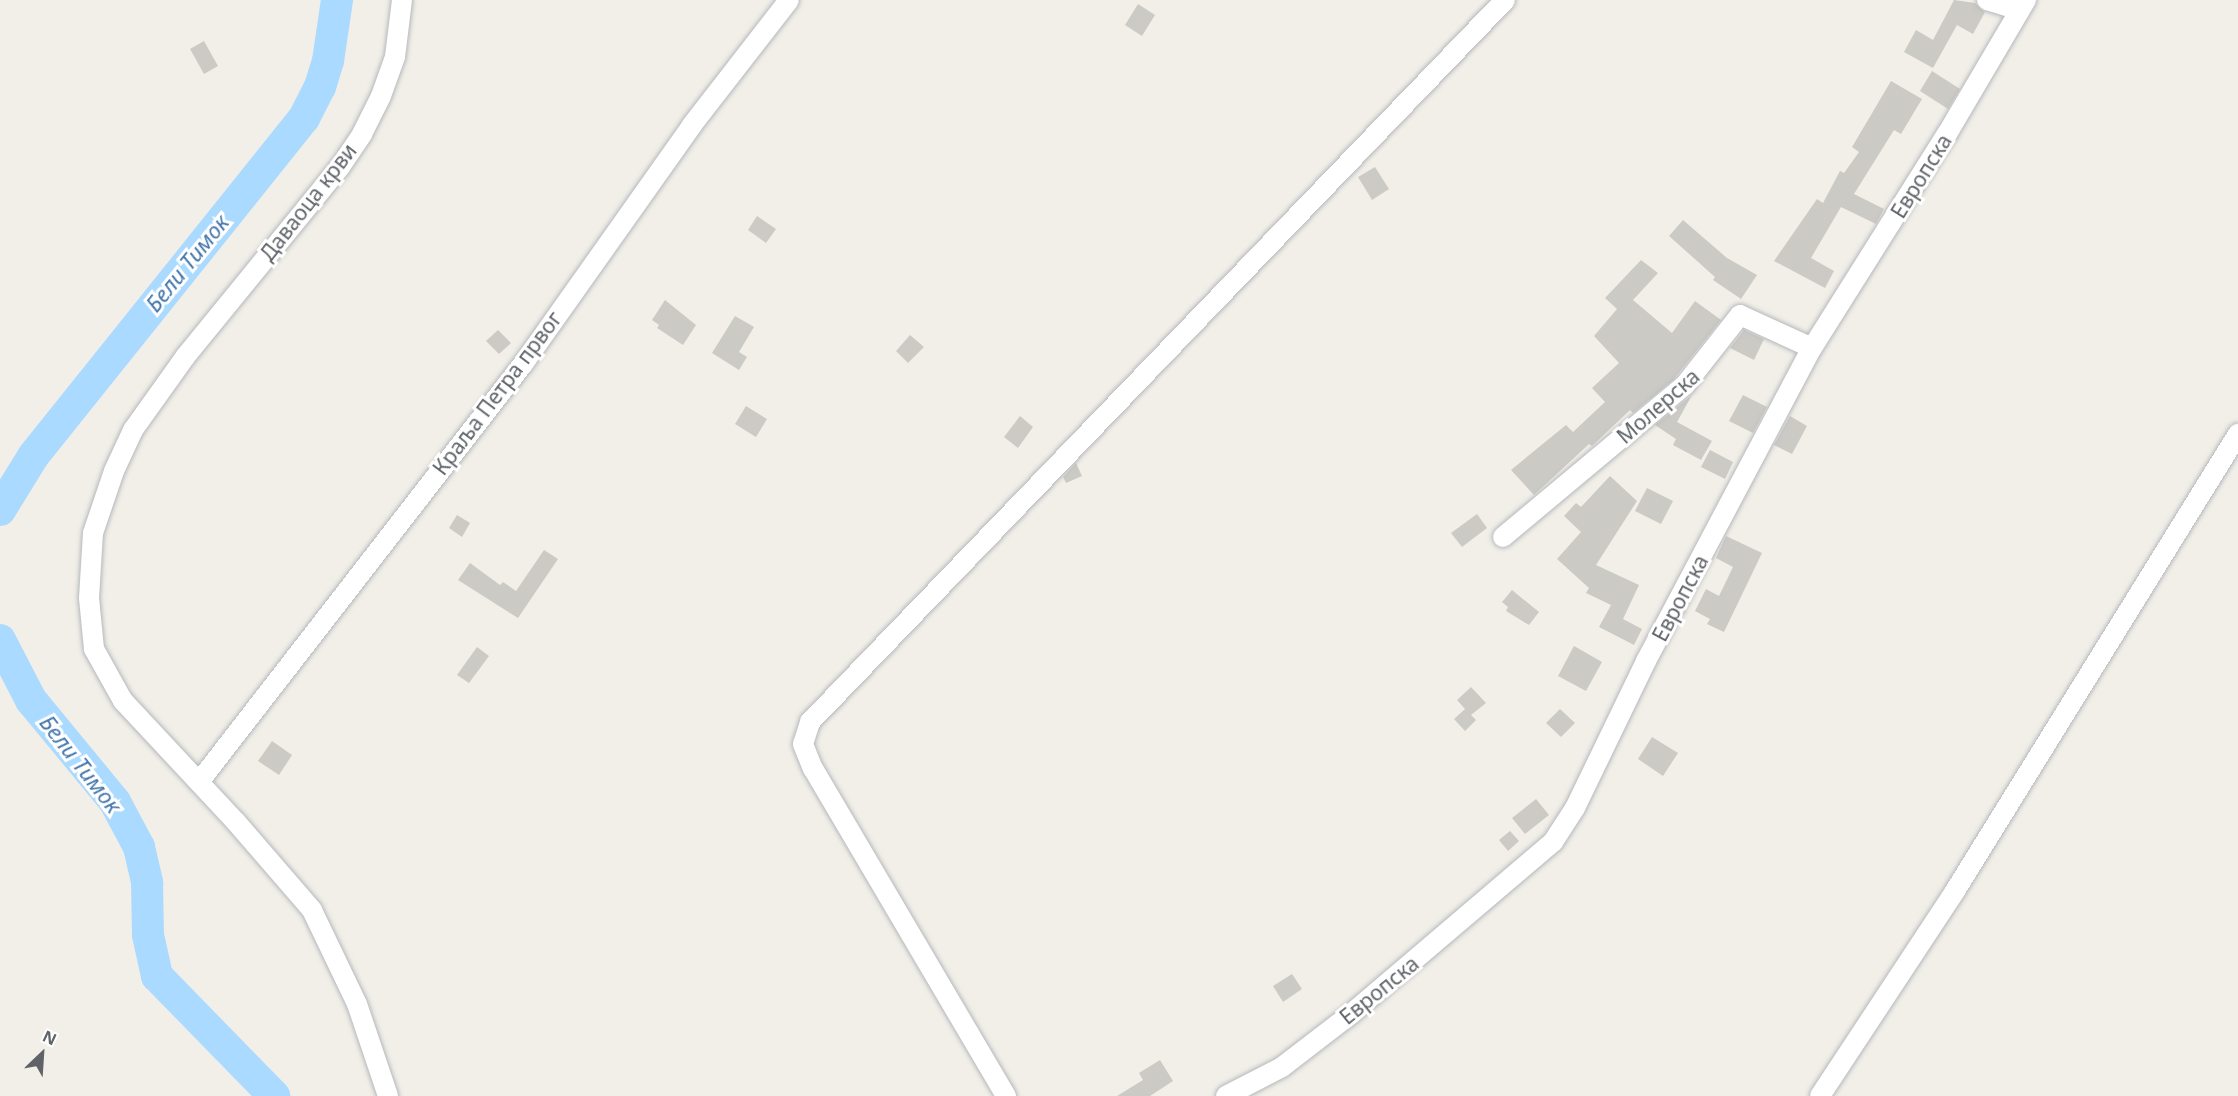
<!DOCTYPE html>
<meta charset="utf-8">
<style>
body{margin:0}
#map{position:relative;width:2238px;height:1096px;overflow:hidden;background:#f1efe8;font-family:"Noto Sans",sans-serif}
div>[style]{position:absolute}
.river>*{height:32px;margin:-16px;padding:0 16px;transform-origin:16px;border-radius:16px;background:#aadaff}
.building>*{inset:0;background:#cccac5}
.roads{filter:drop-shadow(0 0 2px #b5b8bc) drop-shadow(0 0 2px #b5b8bc)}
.minor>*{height:20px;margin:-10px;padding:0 10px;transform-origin:10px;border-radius:10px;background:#fff}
span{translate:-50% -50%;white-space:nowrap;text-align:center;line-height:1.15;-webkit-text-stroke:6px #fff;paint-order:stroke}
.street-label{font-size:21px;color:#5f6368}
.water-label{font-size:22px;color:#4174aa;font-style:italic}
.north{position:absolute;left:12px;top:1024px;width:60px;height:60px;-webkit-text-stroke:4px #fff;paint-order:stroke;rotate:25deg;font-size:16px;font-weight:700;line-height:24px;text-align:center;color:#5f6368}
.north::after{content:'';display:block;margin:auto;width:21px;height:27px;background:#5f6368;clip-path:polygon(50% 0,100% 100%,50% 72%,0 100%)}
</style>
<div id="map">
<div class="river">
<i style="left:0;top:510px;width:65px;rotate:-58.3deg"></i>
<i style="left:34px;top:455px;width:432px;rotate:-51.3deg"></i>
<i style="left:304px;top:118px;width:35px;rotate:-63deg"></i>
<i style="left:320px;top:87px;width:27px;rotate:-73deg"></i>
<i style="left:328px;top:61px;width:62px;rotate:-81.6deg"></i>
<i style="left:0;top:640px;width:68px;rotate:62.7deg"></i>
<i style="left:31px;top:700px;width:132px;rotate:50.5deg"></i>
<i style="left:115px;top:802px;width:51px;rotate:61.9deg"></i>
<i style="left:139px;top:847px;width:37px;rotate:77deg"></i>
<i style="left:147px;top:883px;width:52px;rotate:88.9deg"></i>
<i style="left:148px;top:935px;width:42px;rotate:77.6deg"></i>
<i style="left:157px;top:976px;width:168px;rotate:45.7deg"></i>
</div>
<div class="building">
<i style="clip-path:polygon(1954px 0,1975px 3px,1985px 12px,1973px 34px,1957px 25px,1933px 68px,1904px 52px,1916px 30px,1933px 40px)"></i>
<i style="clip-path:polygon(1138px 4px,1155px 15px,1142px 36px,1125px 25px)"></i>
<i style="clip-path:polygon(204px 41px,218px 66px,204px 74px,190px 49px)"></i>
<i style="clip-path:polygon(1932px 71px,1960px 89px,1948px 109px,1920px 91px)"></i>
<i style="clip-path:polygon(1891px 81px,1922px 99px,1901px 134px,1894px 130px,1854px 194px,1884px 209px,1876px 224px,1841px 207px,1811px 258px,1834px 271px,1825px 288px,1774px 261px,1817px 199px,1823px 203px,1840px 171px,1844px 173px,1859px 152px,1852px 147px)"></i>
<i style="clip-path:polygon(1375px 167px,1389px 189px,1372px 200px,1358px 177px)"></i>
<i style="clip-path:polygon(757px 216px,776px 229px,766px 243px,748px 230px)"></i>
<i style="clip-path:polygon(1683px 220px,1727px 258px,1757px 275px,1741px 299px,1713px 280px,1715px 277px,1669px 236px)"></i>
<i style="clip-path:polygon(1641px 260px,1658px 273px,1633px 300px,1672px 333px,1695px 301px,1721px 320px,1673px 380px,1633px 413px,1630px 410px,1592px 446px,1589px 444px,1534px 495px,1511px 470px,1566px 425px,1573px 432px,1605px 402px,1592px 388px,1619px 363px,1594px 336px,1617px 309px,1605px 298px)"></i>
<i style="clip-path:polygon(665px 300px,696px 325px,683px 345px,657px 328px,659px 325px,652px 320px)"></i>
<i style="clip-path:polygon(735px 316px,754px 327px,739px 352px,747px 357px,739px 370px,712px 353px)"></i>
<i style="clip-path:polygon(498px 330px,511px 343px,499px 354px,486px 341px)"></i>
<i style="clip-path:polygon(1744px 330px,1764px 339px,1754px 360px,1730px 348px)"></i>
<i style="clip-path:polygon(910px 335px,924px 347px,908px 363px,896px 351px)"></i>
<i style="clip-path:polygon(1692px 395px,1677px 422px,1712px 441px,1701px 460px,1673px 445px,1676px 439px,1655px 425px)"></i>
<i style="clip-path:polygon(1743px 395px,1767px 407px,1753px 433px,1729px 421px)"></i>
<i style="clip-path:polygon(746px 406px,767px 419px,756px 437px,735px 424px)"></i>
<i style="clip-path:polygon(1020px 416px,1033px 427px,1018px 448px,1004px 437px)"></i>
<i style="clip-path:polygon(1790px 416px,1807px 426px,1792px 454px,1774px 445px)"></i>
<i style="clip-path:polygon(1710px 450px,1733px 462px,1725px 479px,1701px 467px)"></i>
<i style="clip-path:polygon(1076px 463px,1082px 476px,1066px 483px,1063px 477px)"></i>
<i style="clip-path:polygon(1610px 476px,1637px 501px,1596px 565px,1639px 585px,1623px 619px,1642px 629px,1634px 645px,1599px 627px,1611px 605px,1586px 593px,1589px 588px,1557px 559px,1581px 532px,1564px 516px,1576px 503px,1581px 507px)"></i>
<i style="clip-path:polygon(1647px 488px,1673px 501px,1661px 524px,1635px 511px)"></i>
<i style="clip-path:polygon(1477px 514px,1487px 528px,1462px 547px,1451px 533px)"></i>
<i style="clip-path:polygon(457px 515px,470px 523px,462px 537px,449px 528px)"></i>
<i style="clip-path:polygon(1726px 536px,1762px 553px,1724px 632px,1707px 624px,1710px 619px,1695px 611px,1706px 589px,1719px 596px,1733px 567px,1716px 558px)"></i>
<i style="clip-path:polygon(544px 550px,558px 559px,518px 618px,458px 580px,470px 563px,500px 585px,503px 582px,516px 591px)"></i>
<i style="clip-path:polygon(1512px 590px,1539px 612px,1529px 625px,1506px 611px,1508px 607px,1502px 602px)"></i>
<i style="clip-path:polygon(1574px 646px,1602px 662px,1586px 691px,1558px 676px)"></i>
<i style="clip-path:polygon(477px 647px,489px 656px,469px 683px,457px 675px)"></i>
<i style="clip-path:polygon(1471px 687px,1486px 703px,1471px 715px,1476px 720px,1465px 731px,1454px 719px,1465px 709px,1457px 700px)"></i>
<i style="clip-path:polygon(1560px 709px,1575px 723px,1561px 737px,1546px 723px)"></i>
<i style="clip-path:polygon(1652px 737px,1678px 753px,1663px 776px,1638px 759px)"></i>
<i style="clip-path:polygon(272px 741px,292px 755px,279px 775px,258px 761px)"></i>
<i style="clip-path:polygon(1536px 799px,1549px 815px,1525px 834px,1512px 818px)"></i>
<i style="clip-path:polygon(1510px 831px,1519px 841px,1508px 851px,1499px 840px)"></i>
<i style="clip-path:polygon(1292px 974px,1302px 989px,1283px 1002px,1273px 986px)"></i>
<i style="clip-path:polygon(1160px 1060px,1173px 1081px,1150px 1096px,1117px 1096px,1143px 1080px,1139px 1073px)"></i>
</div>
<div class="roads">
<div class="minor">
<i style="left:1987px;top:0;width:34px;rotate:17deg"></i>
<i style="left:1503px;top:537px;width:237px;rotate:-39.9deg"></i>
<i style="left:1685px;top:385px;width:89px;rotate:-51.8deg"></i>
<i style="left:1740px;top:315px;width:79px;rotate:24.6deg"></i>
<i style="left:199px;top:782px;width:529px;rotate:-52.22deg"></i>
<i style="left:523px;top:364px;width:293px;rotate:-54.7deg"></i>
<i style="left:692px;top:125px;width:158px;rotate:-52.2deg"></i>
<i style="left:388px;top:1096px;width:97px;rotate:-108.6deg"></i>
<i style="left:357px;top:1004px;width:104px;rotate:-115.6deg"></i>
<i style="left:312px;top:910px;width:116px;rotate:-130.8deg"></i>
<i style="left:236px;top:822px;width:166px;rotate:-133deg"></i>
<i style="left:123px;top:701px;width:60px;rotate:-119.1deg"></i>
<i style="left:94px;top:649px;width:51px;rotate:-95.6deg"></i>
<i style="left:89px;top:598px;width:65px;rotate:-86.5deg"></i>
<i style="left:93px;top:533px;width:65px;rotate:-71.3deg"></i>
<i style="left:114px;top:471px;width:45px;rotate:-65.1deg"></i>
<i style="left:133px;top:430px;width:90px;rotate:-54.5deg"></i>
<i style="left:185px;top:357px;width:245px;rotate:-50.8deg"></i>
<i style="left:340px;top:167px;width:40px;rotate:-56deg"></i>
<i style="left:362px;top:134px;width:42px;rotate:-63.4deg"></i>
<i style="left:381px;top:96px;width:41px;rotate:-70.3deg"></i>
<i style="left:395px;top:57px;width:57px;rotate:-83deg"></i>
<i style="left:1006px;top:1096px;width:380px;rotate:-120.5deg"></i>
<i style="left:813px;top:769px;width:27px;rotate:-112deg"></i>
<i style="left:803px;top:744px;width:23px;rotate:-72deg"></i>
<i style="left:810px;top:722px;width:1002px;rotate:-46.09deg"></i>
<i style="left:1226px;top:1096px;width:63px;rotate:-27.4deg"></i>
<i style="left:1282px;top:1067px;width:88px;rotate:-37.6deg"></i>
<i style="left:1352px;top:1013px;width:264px;rotate:-40.4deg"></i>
<i style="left:1553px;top:842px;width:40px;rotate:-57.1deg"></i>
<i style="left:1575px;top:808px;width:163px;rotate:-64.2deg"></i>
<i style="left:1646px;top:661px;width:354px;rotate:-62.1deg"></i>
<i style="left:1812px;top:348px;width:253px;rotate:-57.8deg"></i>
<i style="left:1947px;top:134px;width:156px;rotate:-59.5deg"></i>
<i style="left:1820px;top:1096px;width:245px;rotate:-56.6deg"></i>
<i style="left:1955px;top:891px;width:538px;rotate:-58.23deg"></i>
</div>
</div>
<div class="street-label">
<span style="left:1921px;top:176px;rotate:-58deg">Европска</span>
<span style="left:308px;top:202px;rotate:-52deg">Даваоца крви</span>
<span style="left:497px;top:393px;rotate:-53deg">Краља Петра првог</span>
<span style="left:1658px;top:406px;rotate:-41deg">Молерска</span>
<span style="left:1680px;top:598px;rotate:-62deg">Европска</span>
<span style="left:1379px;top:990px;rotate:-39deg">Европска</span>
</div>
<div class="water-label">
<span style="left:187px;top:263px;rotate:-51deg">Бели Тимок</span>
<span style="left:81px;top:764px;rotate:52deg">Бели Тимок</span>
</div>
<div class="north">N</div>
</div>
